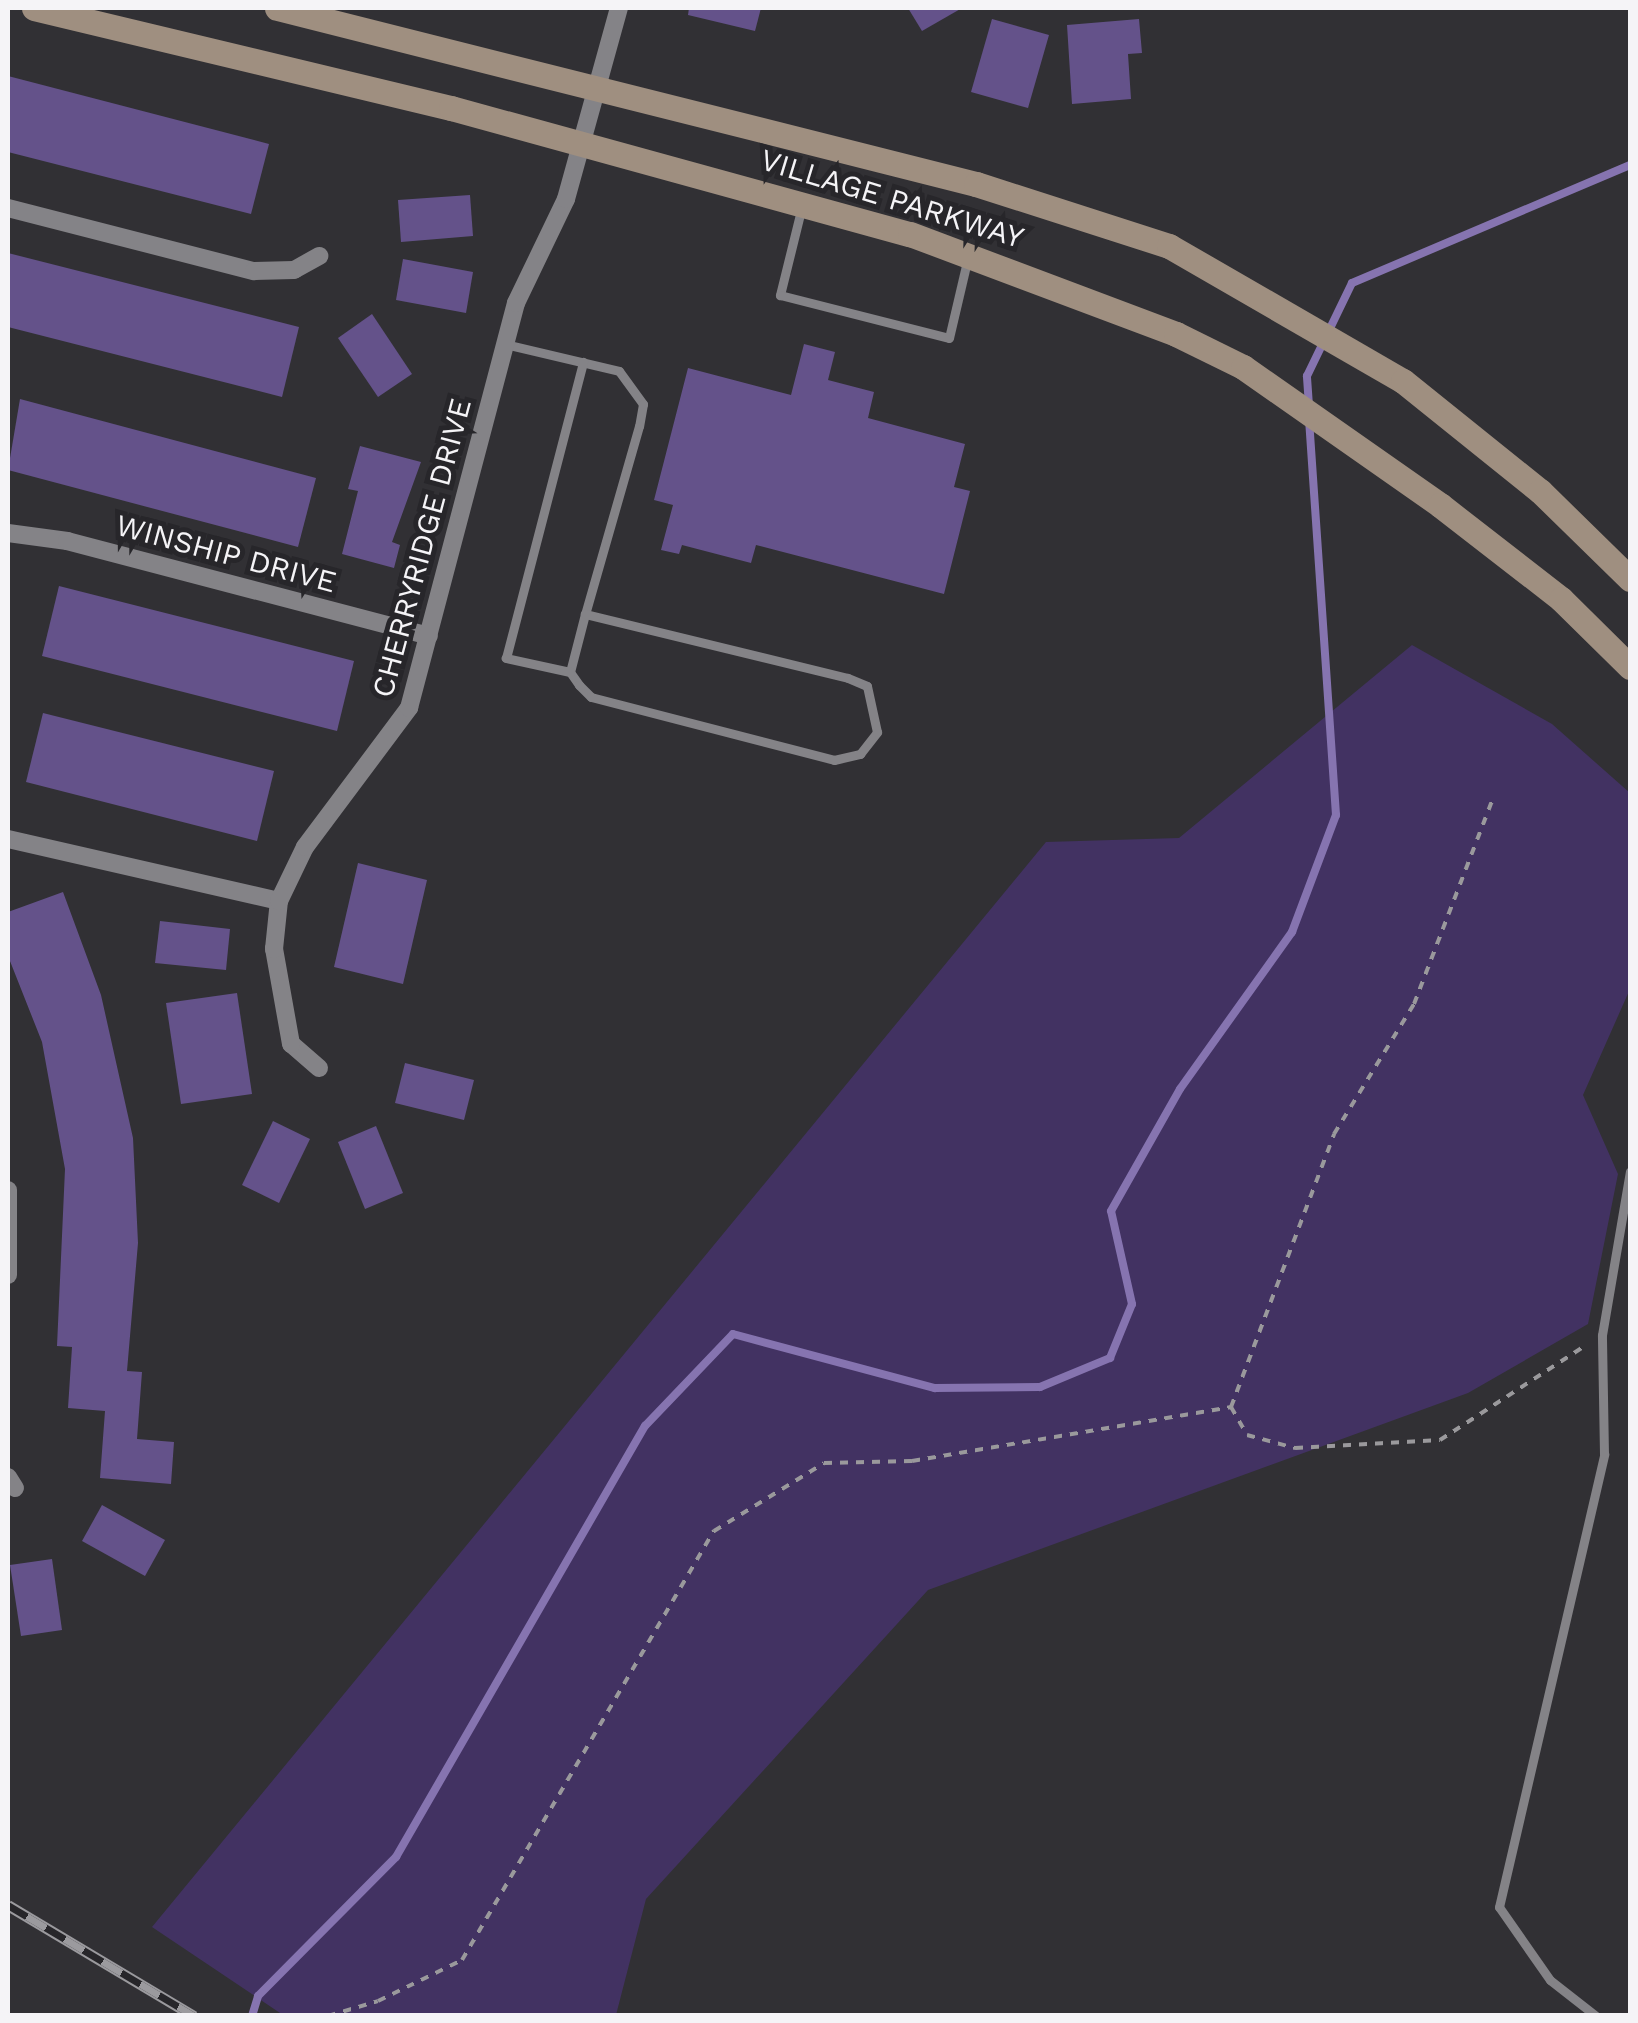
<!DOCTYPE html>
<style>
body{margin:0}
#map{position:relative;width:1638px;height:2023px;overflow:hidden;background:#313034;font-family:"Work Sans",sans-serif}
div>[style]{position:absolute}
.green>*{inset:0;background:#423262}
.stream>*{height:8px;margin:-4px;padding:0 4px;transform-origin:4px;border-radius:4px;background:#8674b0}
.building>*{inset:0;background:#64528a}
.path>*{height:4px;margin-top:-2px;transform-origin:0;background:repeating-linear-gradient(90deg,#9a999c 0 8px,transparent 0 16px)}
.service>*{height:9px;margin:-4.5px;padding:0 4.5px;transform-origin:4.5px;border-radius:4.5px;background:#848387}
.minor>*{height:18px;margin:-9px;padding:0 9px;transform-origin:9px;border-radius:9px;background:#848387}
.secondary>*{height:25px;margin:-12.5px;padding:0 12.5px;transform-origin:12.5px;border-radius:12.5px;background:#9f8f80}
.rail>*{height:11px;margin-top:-5.5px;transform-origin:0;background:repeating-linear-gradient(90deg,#27262a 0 22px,#9b9a9e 0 44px);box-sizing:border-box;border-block:2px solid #9b9a9e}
span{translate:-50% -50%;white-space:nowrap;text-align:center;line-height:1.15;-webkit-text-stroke:10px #27262a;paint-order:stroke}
.street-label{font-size:30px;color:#f5f4f7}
.frame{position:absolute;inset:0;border:10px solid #f5f4f7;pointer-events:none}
</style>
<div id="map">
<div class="green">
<i style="clip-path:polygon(1412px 645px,1552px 724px,1630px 793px,1630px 989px,1583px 1095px,1618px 1174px,1588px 1324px,1468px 1393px,928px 1590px,646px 1899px,616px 2015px,283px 2015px,152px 1927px,1046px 842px,1179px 838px)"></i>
</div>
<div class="stream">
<i style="left:1309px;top:406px;width:30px;rotate:-94deg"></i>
<i style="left:1307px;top:376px;width:103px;rotate:-64.2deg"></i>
<i style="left:1352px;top:283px;width:302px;rotate:-23deg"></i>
<i style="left:252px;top:2016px;width:21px;rotate:-73deg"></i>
<i style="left:258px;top:1996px;width:196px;rotate:-45.2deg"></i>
<i style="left:396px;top:1857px;width:498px;rotate:-60deg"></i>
<i style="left:645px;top:1426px;width:127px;rotate:-46.3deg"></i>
<i style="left:733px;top:1334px;width:209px;rotate:15deg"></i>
<i style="left:935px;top:1388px;width:105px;rotate:-0.5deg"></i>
<i style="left:1040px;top:1387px;width:76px;rotate:-22.5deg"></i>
<i style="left:1110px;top:1358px;width:58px;rotate:-67.8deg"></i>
<i style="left:1132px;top:1304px;width:95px;rotate:-102.7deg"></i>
<i style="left:1111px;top:1211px;width:140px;rotate:-60.5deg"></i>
<i style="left:1180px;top:1089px;width:193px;rotate:-54.5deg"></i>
<i style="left:1292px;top:932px;width:125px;rotate:-69.4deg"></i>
<i style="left:1336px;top:815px;width:396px;rotate:-93.9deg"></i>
</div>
<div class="building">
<i style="clip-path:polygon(689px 8px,761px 8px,755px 31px,688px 15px)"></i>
<i style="clip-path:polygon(908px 8px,962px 8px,922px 31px)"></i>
<i style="clip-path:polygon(992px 19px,1049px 35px,1028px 108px,971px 92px)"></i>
<i style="clip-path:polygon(1139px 19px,1142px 53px,1128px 54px,1131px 99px,1072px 104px,1067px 25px)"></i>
<i style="clip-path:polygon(8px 76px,269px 144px,251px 214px,8px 152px)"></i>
<i style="clip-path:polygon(470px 195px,473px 236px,401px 242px,398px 200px)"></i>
<i style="clip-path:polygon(8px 253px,299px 327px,282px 397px,8px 327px)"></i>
<i style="clip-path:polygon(403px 259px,473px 272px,466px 313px,396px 300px)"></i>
<i style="clip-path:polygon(372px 314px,412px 374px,378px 397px,338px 338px)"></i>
<i style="clip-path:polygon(804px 344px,835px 352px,828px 380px,874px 392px,868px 418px,965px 444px,954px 487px,970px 491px,944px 594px,756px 545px,751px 563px,682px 545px,679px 554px,661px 550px,673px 505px,654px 500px,688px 368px,791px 395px)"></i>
<i style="clip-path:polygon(20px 399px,316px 478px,298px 547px,8px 470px)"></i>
<i style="clip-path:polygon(360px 446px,421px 462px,392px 542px,400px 545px,394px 568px,342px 554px,358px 491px,348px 489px)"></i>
<i style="clip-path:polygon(59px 586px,354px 661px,337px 731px,42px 656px)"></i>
<i style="clip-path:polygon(43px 713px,274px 771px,257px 841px,26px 782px)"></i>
<i style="clip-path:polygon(358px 863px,427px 880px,403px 984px,334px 967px)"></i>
<i style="clip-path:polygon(63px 892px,101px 995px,133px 1138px,138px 1243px,127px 1371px,142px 1372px,137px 1439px,174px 1442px,171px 1484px,100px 1478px,105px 1411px,68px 1408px,72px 1347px,57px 1346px,65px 1169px,42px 1042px,8px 956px,8px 912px)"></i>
<i style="clip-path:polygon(160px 921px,230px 929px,226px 970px,155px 963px)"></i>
<i style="clip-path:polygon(237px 993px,252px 1094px,181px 1104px,166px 1003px)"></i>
<i style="clip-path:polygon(405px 1063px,474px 1080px,464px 1120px,395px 1103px)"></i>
<i style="clip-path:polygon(273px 1121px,310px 1139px,279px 1203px,242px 1185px)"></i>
<i style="clip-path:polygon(376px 1126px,403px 1193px,365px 1209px,338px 1142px)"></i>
<i style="clip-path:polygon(102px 1505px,165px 1540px,145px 1576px,82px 1541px)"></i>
<i style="clip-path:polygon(52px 1559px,62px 1630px,21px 1636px,10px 1565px)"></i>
</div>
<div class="path">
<i style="left:1231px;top:1407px;width:292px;rotate:-69.3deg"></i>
<i style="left:1334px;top:1134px;width:153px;rotate:-58.4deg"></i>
<i style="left:1414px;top:1004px;width:217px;rotate:-69deg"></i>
<i style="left:328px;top:2016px;width:52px;rotate:-16.7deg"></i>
<i style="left:378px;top:2001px;width:93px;rotate:-26deg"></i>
<i style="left:462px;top:1960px;width:498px;rotate:-59.6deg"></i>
<i style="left:714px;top:1531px;width:129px;rotate:-31.7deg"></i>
<i style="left:824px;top:1463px;width:88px;rotate:-1.3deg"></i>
<i style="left:912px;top:1461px;width:324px;rotate:-9.6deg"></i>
<i style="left:1231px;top:1407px;width:32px;rotate:60deg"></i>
<i style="left:1247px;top:1435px;width:50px;rotate:15.2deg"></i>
<i style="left:1295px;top:1448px;width:145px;rotate:-3.2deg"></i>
<i style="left:1440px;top:1440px;width:173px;rotate:-33deg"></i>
</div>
<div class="service">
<i style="left:802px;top:206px;width:92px;rotate:103.9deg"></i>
<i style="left:780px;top:295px;width:174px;rotate:14.3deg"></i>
<i style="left:949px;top:338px;width:79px;rotate:-76.8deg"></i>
<i style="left:505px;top:344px;width:117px;rotate:13.3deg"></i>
<i style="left:619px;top:371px;width:41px;rotate:54deg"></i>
<i style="left:643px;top:404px;width:22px;rotate:100deg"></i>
<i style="left:639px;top:426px;width:196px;rotate:106deg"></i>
<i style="left:585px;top:614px;width:60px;rotate:104.5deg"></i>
<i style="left:570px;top:672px;width:16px;rotate:55deg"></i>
<i style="left:579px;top:685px;width:17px;rotate:45deg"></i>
<i style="left:591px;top:697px;width:251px;rotate:14.5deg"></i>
<i style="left:834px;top:760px;width:27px;rotate:-13deg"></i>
<i style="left:860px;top:754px;width:28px;rotate:-52deg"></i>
<i style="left:877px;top:732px;width:47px;rotate:-102.3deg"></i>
<i style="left:867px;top:686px;width:21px;rotate:-157deg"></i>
<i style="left:848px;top:678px;width:271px;rotate:-166.3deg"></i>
<i style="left:570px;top:672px;width:66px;rotate:-167.7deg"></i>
<i style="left:506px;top:658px;width:306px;rotate:-75.4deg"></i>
<i style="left:1596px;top:2016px;width:58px;rotate:-142deg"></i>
<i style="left:1550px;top:1980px;width:89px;rotate:-124.9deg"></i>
<i style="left:1499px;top:1907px;width:465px;rotate:-76.9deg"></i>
<i style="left:1604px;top:1454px;width:119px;rotate:-91deg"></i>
<i style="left:1602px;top:1335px;width:166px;rotate:-80.3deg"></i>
</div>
<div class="minor">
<i style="left:8px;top:208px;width:254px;rotate:14.4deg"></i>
<i style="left:254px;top:271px;width:40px;rotate:-1.4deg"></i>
<i style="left:294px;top:270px;width:29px;rotate:-29deg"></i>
<i style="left:8px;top:533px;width:60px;rotate:7.7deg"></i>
<i style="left:67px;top:541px;width:374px;rotate:14.7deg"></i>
<i style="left:8px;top:839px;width:278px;rotate:12.9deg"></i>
<i style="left:319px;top:1068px;width:37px;rotate:-139deg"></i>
<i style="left:291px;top:1044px;width:97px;rotate:-100.1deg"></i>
<i style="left:274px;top:949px;width:48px;rotate:-84.1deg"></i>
<i style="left:279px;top:901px;width:60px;rotate:-64.3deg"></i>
<i style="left:305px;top:847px;width:174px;rotate:-53.2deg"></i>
<i style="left:409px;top:708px;width:419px;rotate:-75.2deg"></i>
<i style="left:516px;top:303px;width:115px;rotate:-64.3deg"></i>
<i style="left:566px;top:199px;width:198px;rotate:-74.5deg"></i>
<i style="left:8px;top:1190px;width:85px;rotate:90deg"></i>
<i style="left:8px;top:1477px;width:13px;rotate:58deg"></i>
</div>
<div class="secondary">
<i style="left:34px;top:8px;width:429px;rotate:13.5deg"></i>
<i style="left:451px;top:108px;width:476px;rotate:15.4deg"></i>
<i style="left:910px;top:234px;width:284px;rotate:20.6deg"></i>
<i style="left:1176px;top:334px;width:75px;rotate:26.2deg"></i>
<i style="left:1243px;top:367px;width:241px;rotate:35deg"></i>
<i style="left:1440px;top:505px;width:153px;rotate:37.8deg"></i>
<i style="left:1561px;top:599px;width:97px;rotate:44.6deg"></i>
<i style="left:277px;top:8px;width:721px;rotate:14.13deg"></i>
<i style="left:976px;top:184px;width:203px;rotate:17.8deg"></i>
<i style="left:1169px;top:246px;width:270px;rotate:30deg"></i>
<i style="left:1403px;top:381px;width:176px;rotate:38.8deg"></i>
<i style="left:1540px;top:491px;width:126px;rotate:44.4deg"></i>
</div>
<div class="rail">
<i style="left:8px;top:1905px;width:217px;rotate:30.8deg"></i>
</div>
<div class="street-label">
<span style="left:892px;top:199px;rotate:17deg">VILLAGE PARKWAY</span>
<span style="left:422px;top:548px;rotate:-75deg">CHERRYRIDGE DRIVE</span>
<span style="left:226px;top:554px;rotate:15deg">WINSHIP DRIVE</span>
</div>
<div class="frame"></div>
</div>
